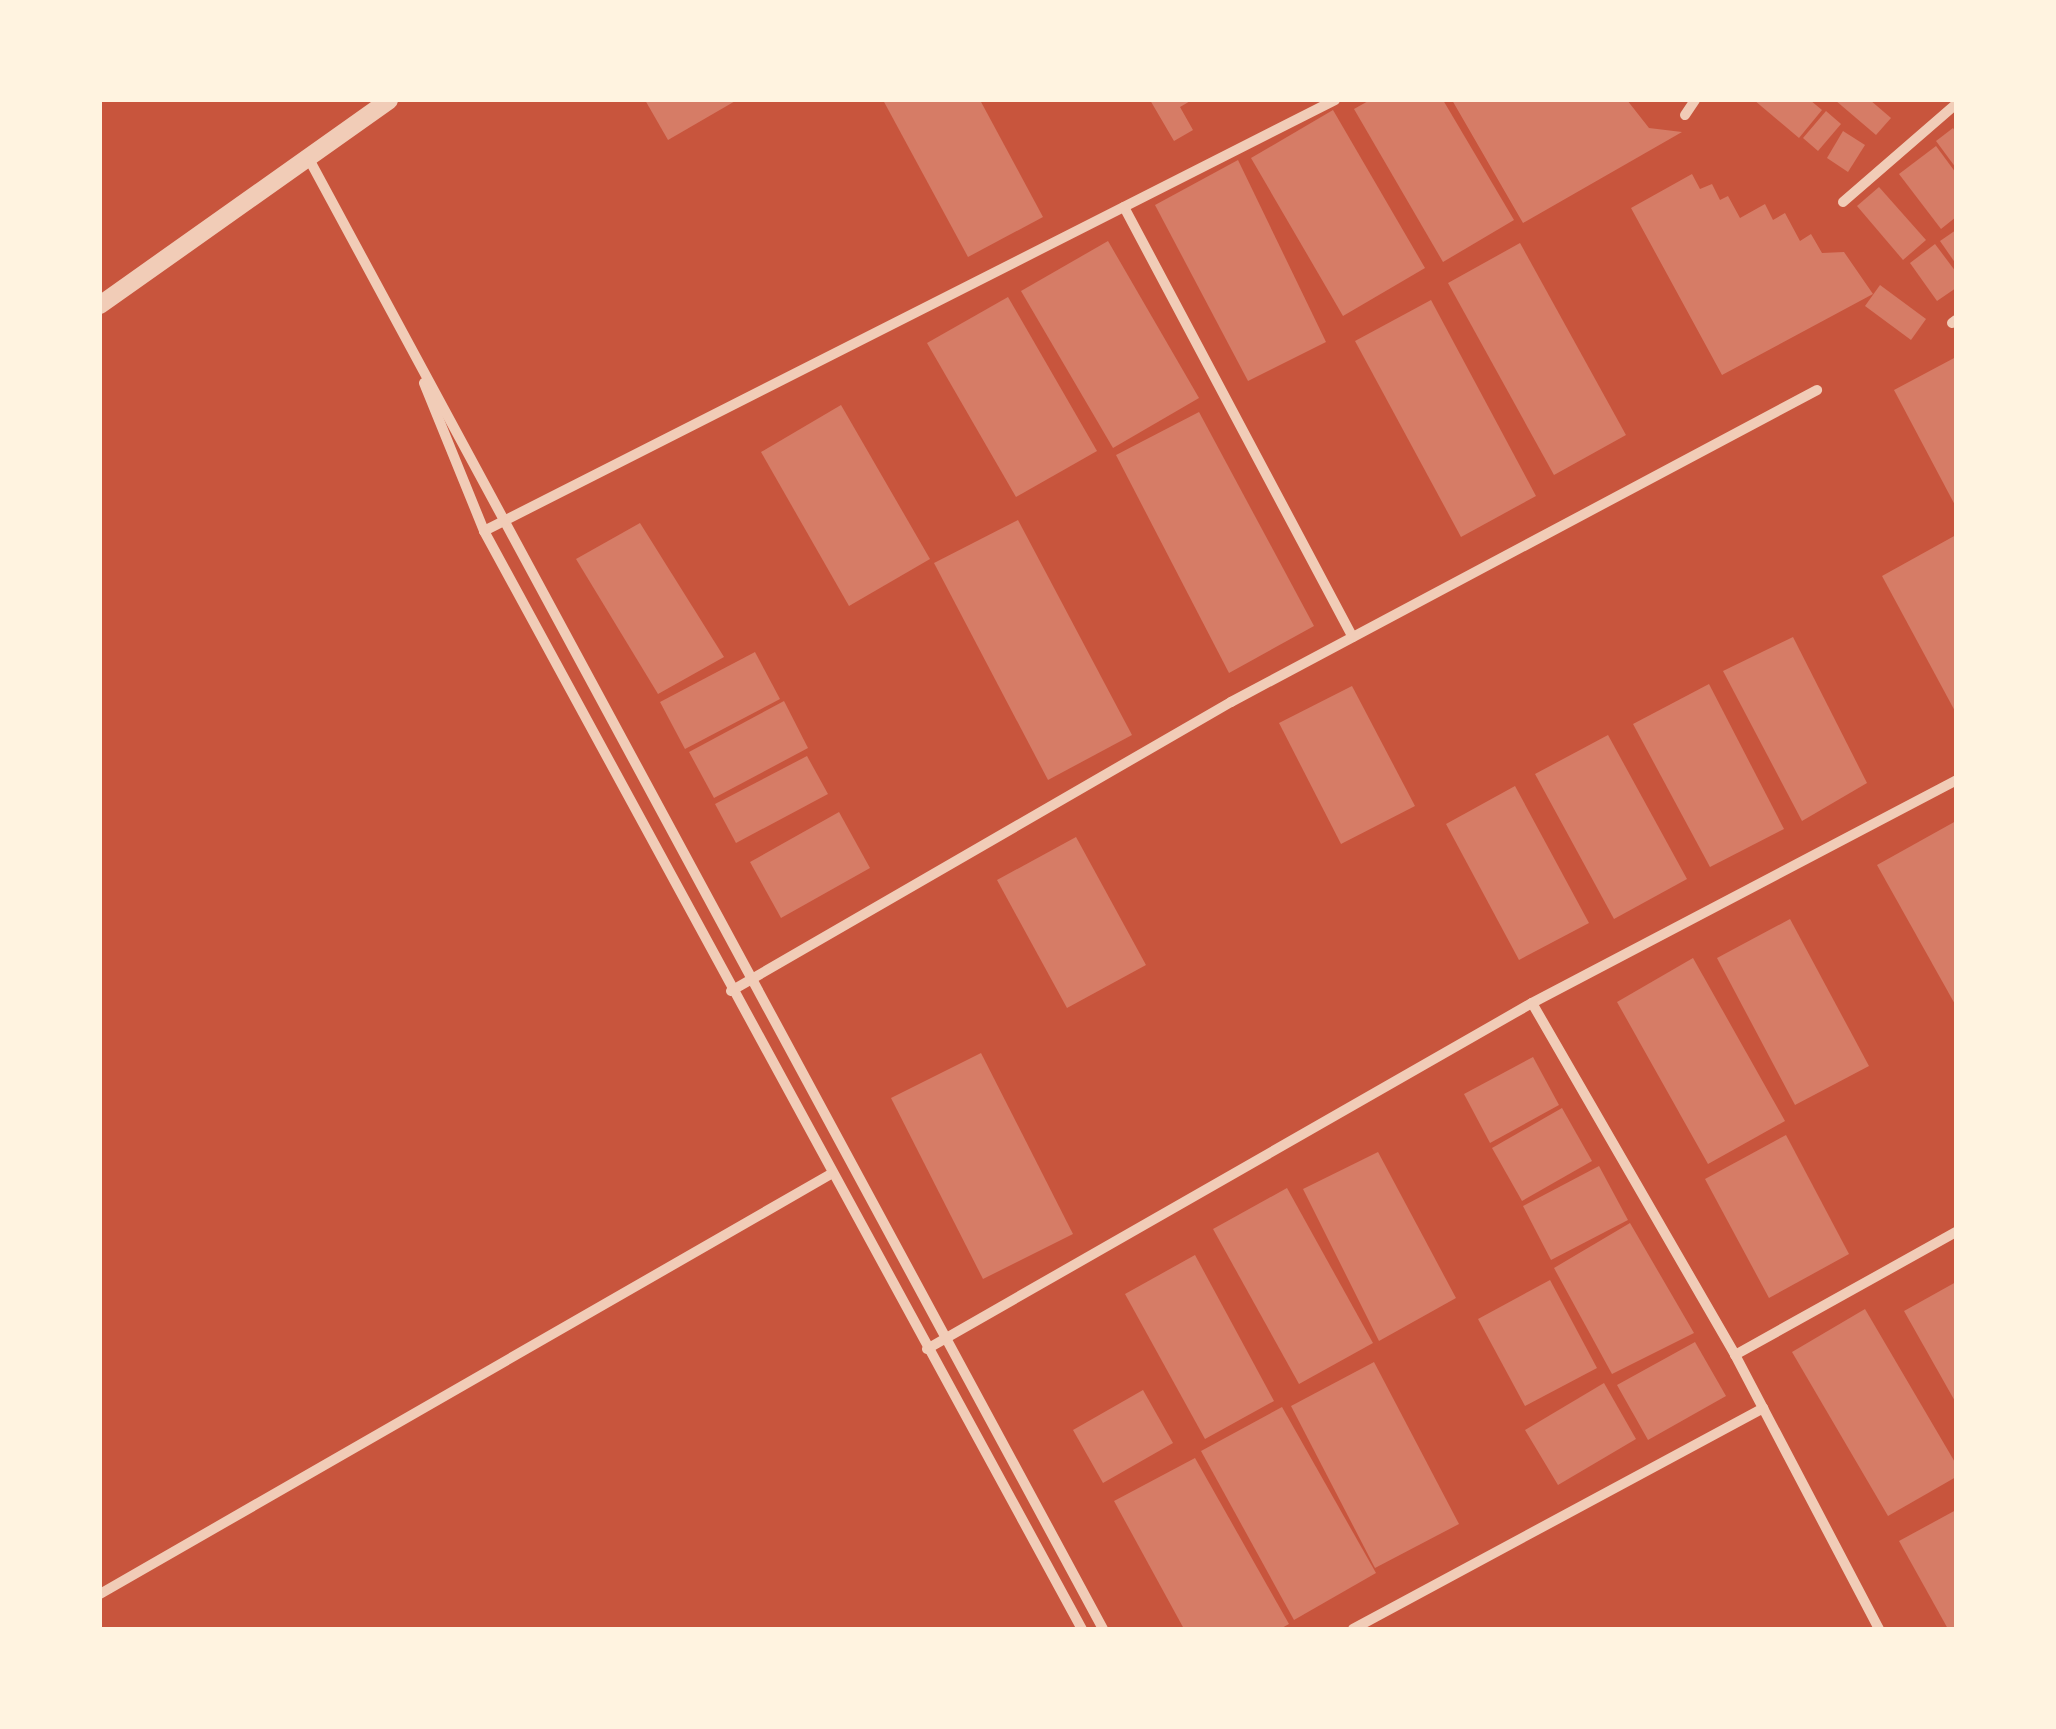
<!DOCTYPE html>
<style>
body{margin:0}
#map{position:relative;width:2056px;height:1729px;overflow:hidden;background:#c8553d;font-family:Cabin,sans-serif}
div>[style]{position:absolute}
.building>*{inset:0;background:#d67c66}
.minor>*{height:10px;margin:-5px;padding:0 5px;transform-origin:5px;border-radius:5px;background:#f1ccb7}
.tertiary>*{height:18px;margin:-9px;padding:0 9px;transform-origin:9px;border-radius:9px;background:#f1ccb7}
span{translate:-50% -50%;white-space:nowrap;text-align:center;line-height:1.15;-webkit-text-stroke:10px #fff3e0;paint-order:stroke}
.frame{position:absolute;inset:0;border:102px solid #fff3e0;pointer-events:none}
</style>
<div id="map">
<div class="building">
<i style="clip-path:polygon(645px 100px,737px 100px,668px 140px)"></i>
<i style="clip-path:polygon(883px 100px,980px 100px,1043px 217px,968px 257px)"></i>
<i style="clip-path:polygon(1150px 100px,1192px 100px,1180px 107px,1193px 130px,1174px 141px)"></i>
<i style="clip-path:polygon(1370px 100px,1443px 100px,1514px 220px,1443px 262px,1354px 109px)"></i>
<i style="clip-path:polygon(1452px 100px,1627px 100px,1649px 128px,1682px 132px,1523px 223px)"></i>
<i style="clip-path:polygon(1754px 100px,1810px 100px,1822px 110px,1799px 138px)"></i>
<i style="clip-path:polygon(1835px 100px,1870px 100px,1891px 118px,1876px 135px)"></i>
<i style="clip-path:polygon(1333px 110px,1425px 268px,1343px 316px,1251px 158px)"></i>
<i style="clip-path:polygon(1826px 111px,1841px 124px,1818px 151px,1803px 138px)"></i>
<i style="clip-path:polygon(1953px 128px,1956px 133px,1956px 168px,1936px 141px)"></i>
<i style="clip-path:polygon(1843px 131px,1865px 145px,1848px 172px,1827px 158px)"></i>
<i style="clip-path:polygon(1936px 146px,1956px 173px,1956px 217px,1941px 229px,1899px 174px)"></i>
<i style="clip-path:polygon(1238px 160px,1326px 342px,1248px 381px,1155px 205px)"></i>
<i style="clip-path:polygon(1692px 174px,1700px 189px,1712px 184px,1720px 200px,1728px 196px,1740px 218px,1765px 204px,1773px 220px,1785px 213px,1800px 241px,1811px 234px,1822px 253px,1844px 252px,1873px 294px,1722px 375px,1631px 208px)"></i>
<i style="clip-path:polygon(1879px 187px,1926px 240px,1903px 260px,1857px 206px)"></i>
<i style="clip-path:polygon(1956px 230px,1956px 264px,1940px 241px)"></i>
<i style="clip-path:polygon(1108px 241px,1199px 398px,1113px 448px,1021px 291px)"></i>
<i style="clip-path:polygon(1520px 243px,1626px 435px,1554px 475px,1448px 283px)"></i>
<i style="clip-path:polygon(1935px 244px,1956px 272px,1956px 288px,1937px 301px,1910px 263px)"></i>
<i style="clip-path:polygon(1880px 285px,1926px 319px,1911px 340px,1865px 306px)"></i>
<i style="clip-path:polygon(1008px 297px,1097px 451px,1016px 497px,927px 343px)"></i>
<i style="clip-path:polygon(1431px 300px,1536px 496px,1461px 537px,1355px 341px)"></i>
<i style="clip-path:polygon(1956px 357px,1956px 507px,1894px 390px)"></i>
<i style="clip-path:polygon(841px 405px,930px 559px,849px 606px,761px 452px)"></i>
<i style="clip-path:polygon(1199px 412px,1314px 626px,1229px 673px,1116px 455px)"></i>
<i style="clip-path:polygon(1018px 520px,1132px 735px,1048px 780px,934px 563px)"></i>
<i style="clip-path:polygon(640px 523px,724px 657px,658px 694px,576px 559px)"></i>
<i style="clip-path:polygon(1956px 535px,1956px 713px,1882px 576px)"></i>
<i style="clip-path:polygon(1793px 637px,1867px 783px,1802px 821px,1723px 671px)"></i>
<i style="clip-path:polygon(755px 652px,780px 699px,685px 749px,660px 702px)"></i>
<i style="clip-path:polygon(1709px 684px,1784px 829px,1710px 867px,1633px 724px)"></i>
<i style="clip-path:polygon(1352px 686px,1415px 806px,1341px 844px,1279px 723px)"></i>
<i style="clip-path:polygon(784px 701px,808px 748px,714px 798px,689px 752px)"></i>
<i style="clip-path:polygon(1608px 735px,1687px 879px,1614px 919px,1535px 774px)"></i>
<i style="clip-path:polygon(807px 756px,828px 794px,736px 843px,715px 804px)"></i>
<i style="clip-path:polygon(1515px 786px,1589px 923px,1519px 960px,1446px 824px)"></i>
<i style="clip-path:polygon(839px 812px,870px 868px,781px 918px,750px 862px)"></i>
<i style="clip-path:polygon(1956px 821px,1956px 1006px,1877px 865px)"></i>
<i style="clip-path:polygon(1076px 837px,1146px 965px,1067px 1008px,997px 880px)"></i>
<i style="clip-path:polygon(1790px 919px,1869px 1066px,1795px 1105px,1717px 958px)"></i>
<i style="clip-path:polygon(1693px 958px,1785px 1121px,1708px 1164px,1617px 1002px)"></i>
<i style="clip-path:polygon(981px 1053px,1073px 1234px,983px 1279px,891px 1098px)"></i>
<i style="clip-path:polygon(1533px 1057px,1559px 1105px,1490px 1143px,1464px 1094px)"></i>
<i style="clip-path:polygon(1562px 1108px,1592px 1161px,1522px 1201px,1492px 1148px)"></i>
<i style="clip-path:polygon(1786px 1135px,1849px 1254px,1769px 1298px,1705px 1179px)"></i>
<i style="clip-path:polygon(1378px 1152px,1456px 1298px,1379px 1341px,1303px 1189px)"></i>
<i style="clip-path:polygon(1599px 1166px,1628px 1220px,1551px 1260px,1523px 1206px)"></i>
<i style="clip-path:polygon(1287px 1188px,1373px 1343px,1299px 1384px,1213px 1229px)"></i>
<i style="clip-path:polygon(1630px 1223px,1694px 1333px,1612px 1374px,1554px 1268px)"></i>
<i style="clip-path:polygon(1195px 1255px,1274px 1401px,1205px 1439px,1125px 1294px)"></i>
<i style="clip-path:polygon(1550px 1280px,1597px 1368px,1525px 1406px,1478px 1319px)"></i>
<i style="clip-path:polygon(1956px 1282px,1956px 1403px,1904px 1311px)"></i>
<i style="clip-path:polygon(1865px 1309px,1956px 1464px,1956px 1477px,1888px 1516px,1792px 1352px)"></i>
<i style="clip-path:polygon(1695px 1342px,1726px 1396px,1648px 1440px,1617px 1385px)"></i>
<i style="clip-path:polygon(1374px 1362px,1459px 1524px,1375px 1568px,1291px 1406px)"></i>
<i style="clip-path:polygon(1604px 1383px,1636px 1439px,1558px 1485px,1525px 1430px)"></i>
<i style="clip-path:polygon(1143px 1390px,1173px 1443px,1103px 1483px,1073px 1430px)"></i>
<i style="clip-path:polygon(1282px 1407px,1376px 1573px,1294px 1620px,1201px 1451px)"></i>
<i style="clip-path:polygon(1195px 1458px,1289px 1624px,1280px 1629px,1184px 1629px,1114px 1501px)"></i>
<i style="clip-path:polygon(1956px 1510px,1956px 1629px,1948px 1629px,1899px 1541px)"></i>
</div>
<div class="minor">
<i style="left:1685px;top:115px;width:18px;rotate:-56deg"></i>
<i style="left:310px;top:161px;width:1668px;rotate:61.62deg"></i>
<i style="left:1843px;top:202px;width:150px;rotate:-40.9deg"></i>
<i style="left:1124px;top:207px;width:487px;rotate:62deg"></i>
<i style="left:1952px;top:323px;width:5px;rotate:-37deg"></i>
<i style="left:424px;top:383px;width:160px;rotate:67.9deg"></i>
<i style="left:484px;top:531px;width:1250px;rotate:61.43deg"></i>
<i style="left:484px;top:531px;width:954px;rotate:-26.86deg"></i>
<i style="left:731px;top:991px;width:578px;rotate:-30.03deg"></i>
<i style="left:1231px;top:702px;width:664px;rotate:-28.03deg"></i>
<i style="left:1532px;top:1003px;width:406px;rotate:60deg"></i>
<i style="left:927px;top:1349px;width:697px;rotate:-29.77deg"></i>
<i style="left:1532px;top:1003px;width:479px;rotate:-27.7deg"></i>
<i style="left:100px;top:1594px;width:843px;rotate:-29.88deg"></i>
<i style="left:1353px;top:1629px;width:466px;rotate:-28.3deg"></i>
<i style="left:1879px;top:1629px;width:310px;rotate:-117.7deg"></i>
<i style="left:1735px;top:1355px;width:253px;rotate:-29.1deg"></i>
</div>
<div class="tertiary">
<i style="left:100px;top:305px;width:354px;rotate:-35.3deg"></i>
</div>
<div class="frame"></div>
</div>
